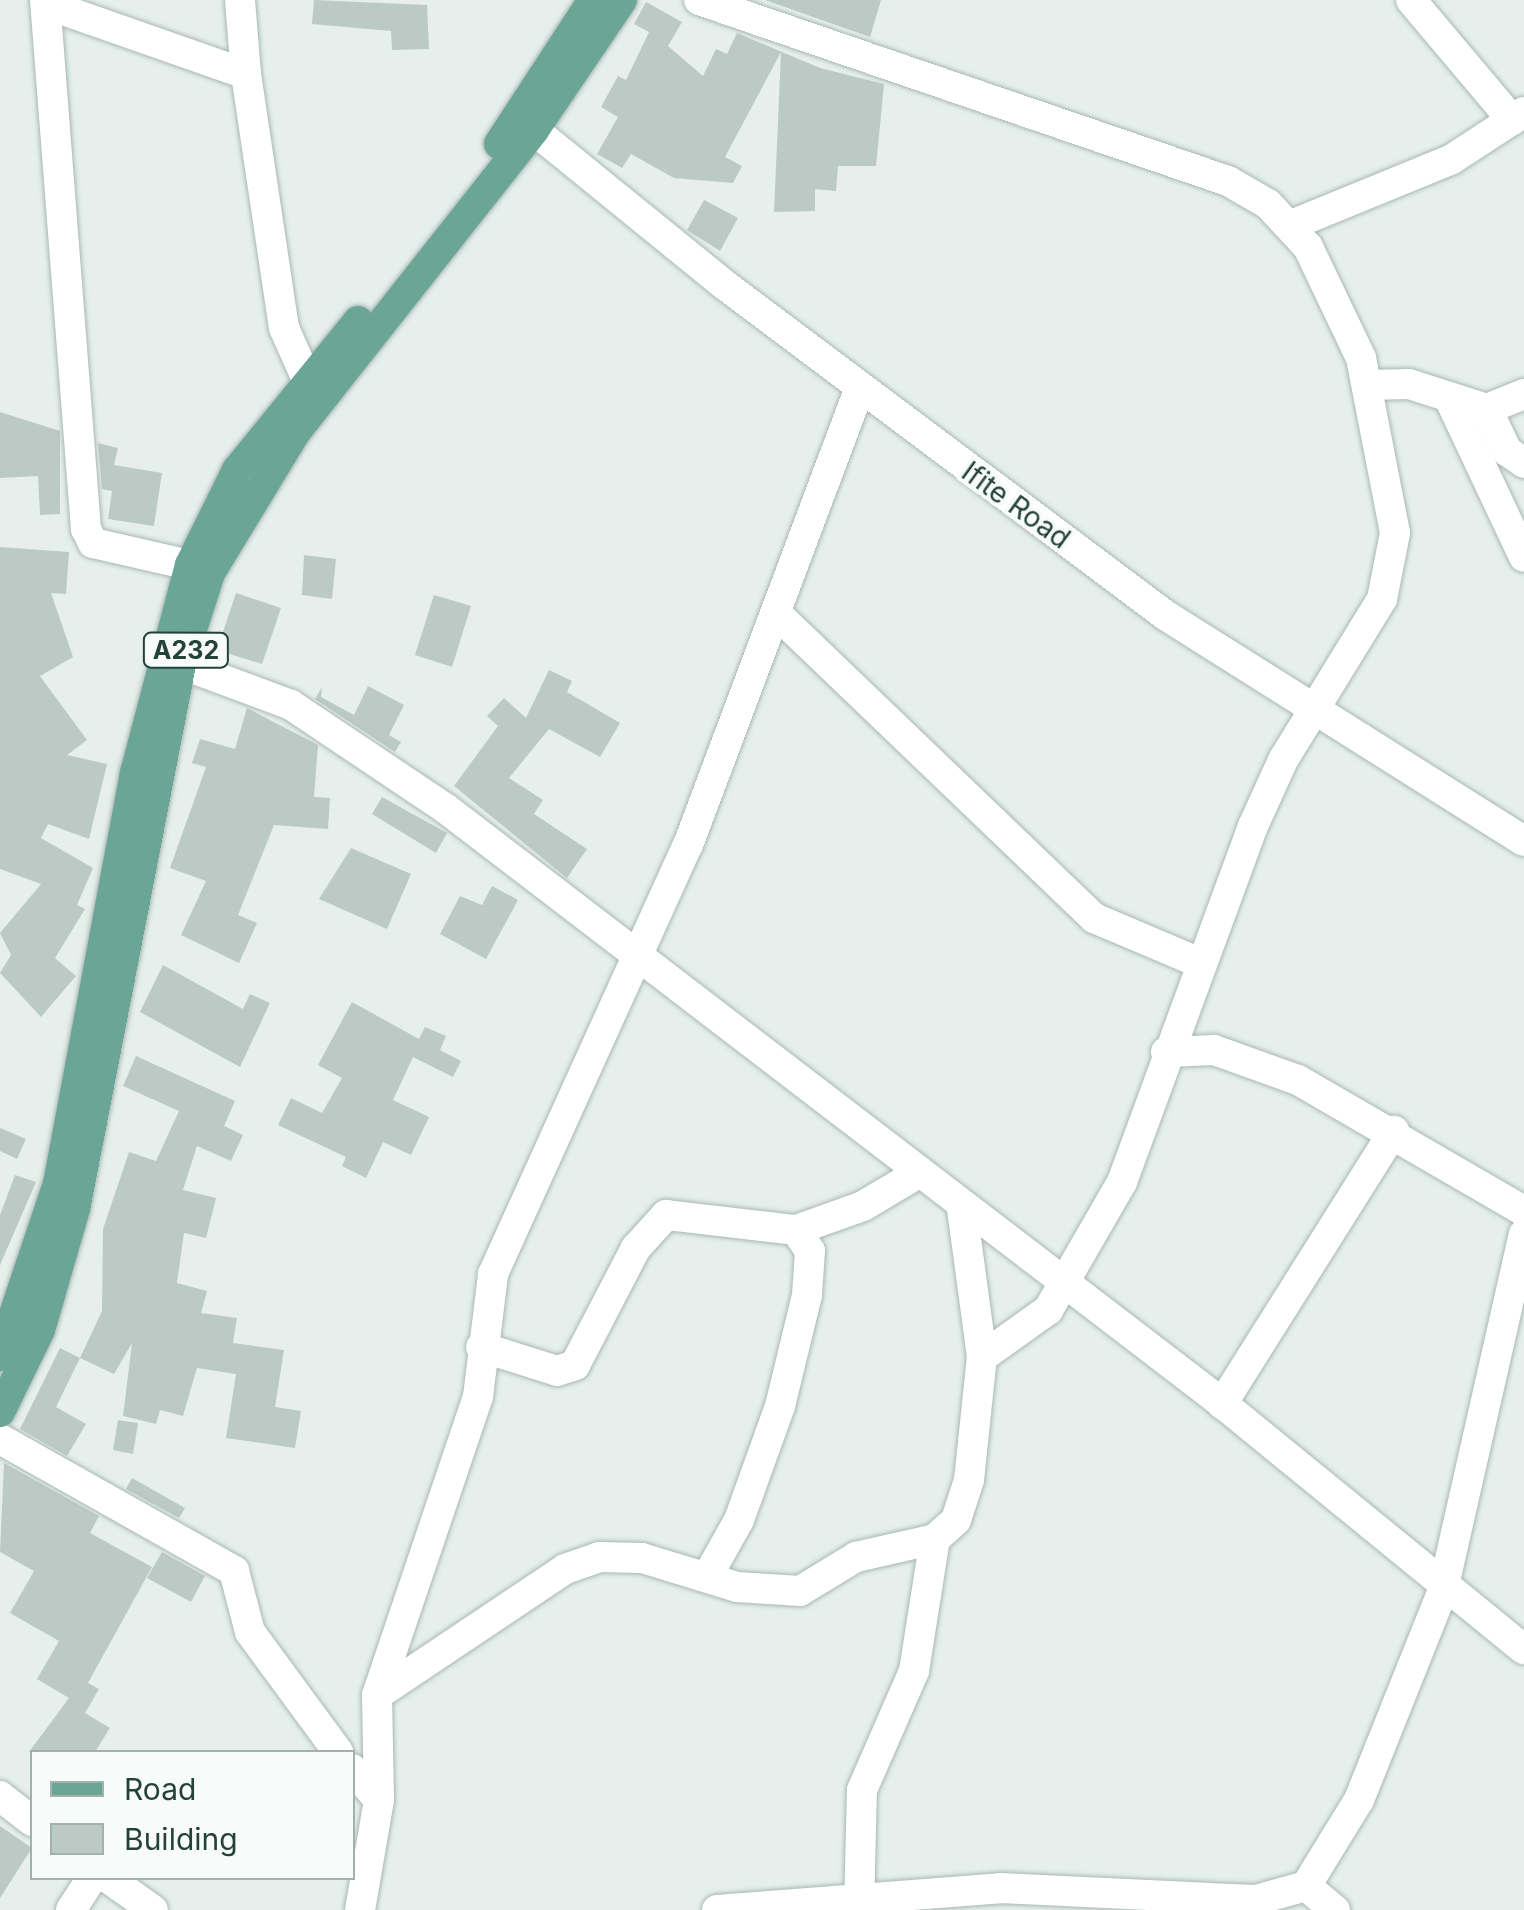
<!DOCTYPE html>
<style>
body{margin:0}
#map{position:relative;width:1524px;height:1910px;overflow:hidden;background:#e6efeb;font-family:Inter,sans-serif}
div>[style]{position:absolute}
.building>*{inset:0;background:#bbcac4}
.roads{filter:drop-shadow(0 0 2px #a8b8b2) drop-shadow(0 0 2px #a8b8b2)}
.minor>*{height:30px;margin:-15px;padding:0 15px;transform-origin:15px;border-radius:15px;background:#fff}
.major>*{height:30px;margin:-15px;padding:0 15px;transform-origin:15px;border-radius:15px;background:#6aa596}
span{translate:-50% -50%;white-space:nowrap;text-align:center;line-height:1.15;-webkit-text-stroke:8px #f7fbf9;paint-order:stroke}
.shield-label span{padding:2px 8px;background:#f7fbf9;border:2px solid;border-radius:8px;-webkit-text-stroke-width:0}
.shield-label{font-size:25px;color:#24423a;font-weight:700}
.street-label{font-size:28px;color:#24423a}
.legend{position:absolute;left:30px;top:1750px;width:325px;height:130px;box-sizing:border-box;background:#f7fbf9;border:2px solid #a3b1ad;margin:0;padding:12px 18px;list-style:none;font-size:30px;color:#24423a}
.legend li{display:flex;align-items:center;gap:20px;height:50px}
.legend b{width:50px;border:2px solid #a3b1ad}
</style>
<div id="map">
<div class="building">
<i style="clip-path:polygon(314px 0,427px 5px,429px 49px,392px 50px,391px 31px,312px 24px)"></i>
<i style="clip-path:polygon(765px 0,881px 0,870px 37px)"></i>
<i style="clip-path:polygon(646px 2px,682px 22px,668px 46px,703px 76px,716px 49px,727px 54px,737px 33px,820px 68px,884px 84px,876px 166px,838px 166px,836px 191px,815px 189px,815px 211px,774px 212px,781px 52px,725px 157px,742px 166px,733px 183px,674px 178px,631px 154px,622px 168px,597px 154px,618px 117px,601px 107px,618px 76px,626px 80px,649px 32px,634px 24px)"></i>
<i style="clip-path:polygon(704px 200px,738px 218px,720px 251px,687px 230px)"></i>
<i style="clip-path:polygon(0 412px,60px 431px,60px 514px,40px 515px,38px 476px,0 478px)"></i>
<i style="clip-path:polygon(98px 443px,118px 448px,114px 465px,162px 473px,154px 526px,108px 519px,112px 491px,102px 489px)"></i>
<i style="clip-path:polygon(0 547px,69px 552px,66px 594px,51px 593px,73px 657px,40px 676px,87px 740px,67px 755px,107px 764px,89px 839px,48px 824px,41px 838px,93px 868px,77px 905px,85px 909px,55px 958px,76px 976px,41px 1017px,0 973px,11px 955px,0 933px,41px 884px,0 869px)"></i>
<i style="clip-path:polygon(304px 555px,336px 559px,332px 599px,302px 595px)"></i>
<i style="clip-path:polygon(236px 593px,281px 608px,262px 664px,217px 650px)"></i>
<i style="clip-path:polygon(434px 595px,471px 606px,452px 667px,415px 655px)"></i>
<i style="clip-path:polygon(549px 670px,572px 681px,567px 692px,620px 723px,600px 757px,549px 729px,509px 778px,543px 800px,534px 814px,587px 849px,567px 878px,454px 786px,498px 726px,487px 716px,504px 698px,526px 718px)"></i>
<i style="clip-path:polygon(368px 686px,404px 705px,389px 735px,401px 742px,395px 752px,315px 699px,322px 687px,321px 697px,354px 715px)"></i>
<i style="clip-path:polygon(247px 708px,318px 745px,314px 797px,330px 798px,328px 829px,274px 825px,238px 915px,257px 923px,239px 963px,181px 935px,206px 881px,170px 868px,206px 767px,192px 763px,200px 739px,235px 749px)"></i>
<i style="clip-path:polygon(382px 797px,447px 833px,436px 853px,372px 814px)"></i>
<i style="clip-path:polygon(351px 848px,411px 874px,387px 929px,319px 899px)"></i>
<i style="clip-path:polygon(492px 886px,518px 900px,486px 959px,440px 934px,460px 896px,482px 905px)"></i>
<i style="clip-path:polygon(163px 965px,243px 1009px,250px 994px,270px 1003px,240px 1067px,140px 1012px)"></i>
<i style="clip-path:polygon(352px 1002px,419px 1039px,425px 1027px,446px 1036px,440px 1050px,461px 1061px,453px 1077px,413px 1057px,393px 1100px,429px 1117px,411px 1155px,383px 1142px,366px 1178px,342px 1166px,346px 1157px,278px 1125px,291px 1098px,322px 1113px,342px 1078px,318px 1065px)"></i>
<i style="clip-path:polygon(136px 1056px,235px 1101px,224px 1126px,243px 1135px,231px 1161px,197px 1146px,183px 1190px,216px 1198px,206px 1238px,184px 1233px,177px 1283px,207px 1291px,201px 1313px,237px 1318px,233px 1343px,284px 1350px,275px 1407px,301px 1411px,295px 1448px,226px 1438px,236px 1374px,197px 1368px,183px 1416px,160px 1410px,156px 1424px,123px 1416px,132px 1343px,114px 1374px,80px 1358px,56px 1407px,86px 1424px,67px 1456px,20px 1429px,60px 1348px,80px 1358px,102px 1311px,103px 1229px,129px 1152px,156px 1161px,179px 1111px,123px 1086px)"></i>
<i style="clip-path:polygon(0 1128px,26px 1139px,17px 1159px,0 1151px)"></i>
<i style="clip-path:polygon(15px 1175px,36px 1182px,0 1265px,0 1215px)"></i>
<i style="clip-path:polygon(118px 1420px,138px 1423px,133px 1454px,113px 1450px)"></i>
<i style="clip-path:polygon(4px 1463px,99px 1516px,90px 1533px,152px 1567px,88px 1683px,99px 1689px,85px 1713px,110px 1728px,95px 1752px,29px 1752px,69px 1698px,37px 1679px,59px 1641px,10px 1613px,34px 1571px,0 1552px)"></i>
<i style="clip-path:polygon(132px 1478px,185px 1508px,179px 1518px,126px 1489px)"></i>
<i style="clip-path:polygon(162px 1552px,205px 1576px,191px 1602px,147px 1578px)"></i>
<i style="clip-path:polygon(0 1826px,32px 1848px,0 1898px)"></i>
</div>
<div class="roads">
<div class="minor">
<i style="left:45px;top:0;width:531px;rotate:85.57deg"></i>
<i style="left:86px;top:529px;width:16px;rotate:63deg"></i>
<i style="left:93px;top:543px;width:99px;rotate:12.8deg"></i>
<i style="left:240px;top:0;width:74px;rotate:85.4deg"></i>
<i style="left:699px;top:0;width:559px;rotate:18.89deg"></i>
<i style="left:1228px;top:181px;width:46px;rotate:29.9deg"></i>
<i style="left:1268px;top:204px;width:59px;rotate:47.1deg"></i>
<i style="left:1308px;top:247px;width:123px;rotate:64.5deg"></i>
<i style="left:1361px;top:358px;width:178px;rotate:79deg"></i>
<i style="left:1395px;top:533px;width:67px;rotate:101.1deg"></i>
<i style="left:1382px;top:599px;width:187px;rotate:121.6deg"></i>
<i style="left:1284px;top:758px;width:75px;rotate:114.5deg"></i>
<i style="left:1253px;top:826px;width:379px;rotate:110.2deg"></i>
<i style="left:1122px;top:1182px;width:148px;rotate:120deg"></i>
<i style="left:1048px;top:1310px;width:81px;rotate:144.5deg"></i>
<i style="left:1411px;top:0;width:157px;rotate:49.9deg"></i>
<i style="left:46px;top:4px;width:212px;rotate:19.3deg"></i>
<i style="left:246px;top:74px;width:257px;rotate:81.5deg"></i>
<i style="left:284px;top:328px;width:59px;rotate:66deg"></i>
<i style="left:534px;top:130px;width:247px;rotate:39.1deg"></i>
<i style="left:726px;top:286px;width:549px;rotate:36.85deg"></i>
<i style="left:1165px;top:615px;width:424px;rotate:32.2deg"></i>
<i style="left:1289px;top:226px;width:176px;rotate:-22.3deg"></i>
<i style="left:1452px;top:159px;width:86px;rotate:-33.1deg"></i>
<i style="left:1367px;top:385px;width:42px;rotate:-1.4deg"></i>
<i style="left:1409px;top:384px;width:82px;rotate:17.8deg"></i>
<i style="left:1487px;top:409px;width:40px;rotate:-22deg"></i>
<i style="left:1451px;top:402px;width:171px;rotate:64.8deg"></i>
<i style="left:1487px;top:409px;width:47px;rotate:64.5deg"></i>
<i style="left:1507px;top:451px;width:21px;rotate:35deg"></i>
<i style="left:778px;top:615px;width:438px;rotate:43.8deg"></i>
<i style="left:1094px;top:918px;width:115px;rotate:23deg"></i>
<i style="left:181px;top:664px;width:117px;rotate:20.4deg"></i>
<i style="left:291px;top:705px;width:185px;rotate:33.8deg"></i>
<i style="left:445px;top:808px;width:972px;rotate:37.44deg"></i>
<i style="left:1217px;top:1399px;width:396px;rotate:39.2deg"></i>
<i style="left:1166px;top:1052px;width:48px;rotate:-2.4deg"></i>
<i style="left:1214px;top:1050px;width:89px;rotate:19.7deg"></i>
<i style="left:1298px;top:1080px;width:261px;rotate:30.1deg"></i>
<i style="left:481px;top:1347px;width:80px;rotate:17.5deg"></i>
<i style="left:557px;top:1371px;width:19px;rotate:-18deg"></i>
<i style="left:575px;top:1365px;width:132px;rotate:-62.5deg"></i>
<i style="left:636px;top:1248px;width:45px;rotate:-47.7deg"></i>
<i style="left:666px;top:1215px;width:131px;rotate:6.6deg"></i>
<i style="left:796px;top:1230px;width:71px;rotate:-19.7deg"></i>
<i style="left:863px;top:1206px;width:63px;rotate:-30.7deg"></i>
<i style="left:1222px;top:1404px;width:323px;rotate:-57.8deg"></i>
<i style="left:0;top:1439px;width:269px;rotate:29.4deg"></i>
<i style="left:234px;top:1571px;width:63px;rotate:75.3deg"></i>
<i style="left:250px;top:1632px;width:149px;rotate:53.7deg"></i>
<i style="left:707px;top:1577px;width:65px;rotate:-60.7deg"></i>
<i style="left:739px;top:1520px;width:121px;rotate:-70.2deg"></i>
<i style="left:780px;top:1406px;width:114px;rotate:-76.3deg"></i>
<i style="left:807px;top:1295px;width:44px;rotate:-86.1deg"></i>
<i style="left:810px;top:1251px;width:25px;rotate:-124deg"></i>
<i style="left:377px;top:1695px;width:226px;rotate:-33.8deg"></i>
<i style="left:565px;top:1569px;width:36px;rotate:-19deg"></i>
<i style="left:599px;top:1557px;width:43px;rotate:1.3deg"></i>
<i style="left:642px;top:1558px;width:99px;rotate:17deg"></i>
<i style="left:737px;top:1587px;width:63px;rotate:3.6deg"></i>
<i style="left:800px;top:1591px;width:66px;rotate:-31.3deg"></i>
<i style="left:856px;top:1557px;width:81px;rotate:-12.8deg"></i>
<i style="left:935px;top:1539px;width:28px;rotate:-42deg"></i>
<i style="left:956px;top:1520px;width:42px;rotate:-72deg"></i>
<i style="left:969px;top:1480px;width:124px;rotate:-84deg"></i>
<i style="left:982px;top:1357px;width:148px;rotate:-97.7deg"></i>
<i style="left:352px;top:1769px;width:41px;rotate:48.9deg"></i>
<i style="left:0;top:1796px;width:41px;rotate:38deg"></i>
<i style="left:108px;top:1878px;width:55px;rotate:35.4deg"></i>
<i style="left:1306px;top:1886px;width:38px;rotate:40deg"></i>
<i style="left:71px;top:1910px;width:38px;rotate:-57deg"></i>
<i style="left:360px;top:1910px;width:112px;rotate:-80.2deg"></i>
<i style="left:379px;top:1800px;width:105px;rotate:-91.1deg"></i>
<i style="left:377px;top:1695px;width:315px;rotate:-71.3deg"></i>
<i style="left:478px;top:1397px;width:124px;rotate:-83deg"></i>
<i style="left:493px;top:1274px;width:471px;rotate:-65.6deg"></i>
<i style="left:688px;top:845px;width:488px;rotate:-69.4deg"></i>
<i style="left:717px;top:1910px;width:284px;rotate:-4.4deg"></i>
<i style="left:1000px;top:1888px;width:256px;rotate:2.7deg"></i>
<i style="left:1256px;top:1900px;width:52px;rotate:-15.6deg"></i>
<i style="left:1306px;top:1886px;width:101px;rotate:-58.4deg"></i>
<i style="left:1359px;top:1800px;width:226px;rotate:-68.2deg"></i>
<i style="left:1443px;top:1590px;width:365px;rotate:-77.2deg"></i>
<i style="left:859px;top:1910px;width:120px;rotate:-88.6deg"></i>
<i style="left:862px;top:1790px;width:130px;rotate:-66.4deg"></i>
<i style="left:914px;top:1671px;width:134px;rotate:-81deg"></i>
</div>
<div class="major">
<i style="left:499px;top:144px;width:172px;rotate:-56.9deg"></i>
<i style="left:0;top:1356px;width:182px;rotate:-71.4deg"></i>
<i style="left:58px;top:1184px;width:418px;rotate:-79.4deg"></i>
<i style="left:135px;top:773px;width:215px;rotate:-75.2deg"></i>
<i style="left:190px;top:565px;width:106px;rotate:-63.7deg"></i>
<i style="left:237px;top:470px;width:192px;rotate:-50.9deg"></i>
<i style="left:0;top:1412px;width:91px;rotate:-64deg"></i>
<i style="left:40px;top:1330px;width:126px;rotate:-73.9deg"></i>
<i style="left:75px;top:1209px;width:555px;rotate:-78.99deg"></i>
<i style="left:181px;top:664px;width:96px;rotate:-72.3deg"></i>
<i style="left:210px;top:573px;width:164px;rotate:-58.7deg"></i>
<i style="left:295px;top:433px;width:386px;rotate:-51.7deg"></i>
<i style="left:534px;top:130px;width:157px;rotate:-55.9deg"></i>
</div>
</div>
<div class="shield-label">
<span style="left:186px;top:650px">A232</span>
</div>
<div class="street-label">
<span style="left:1016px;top:505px;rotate:36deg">Ifite Road</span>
</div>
<ul class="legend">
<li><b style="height:12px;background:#6aa596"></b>Road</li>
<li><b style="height:28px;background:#bbcac4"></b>Building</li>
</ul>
</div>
